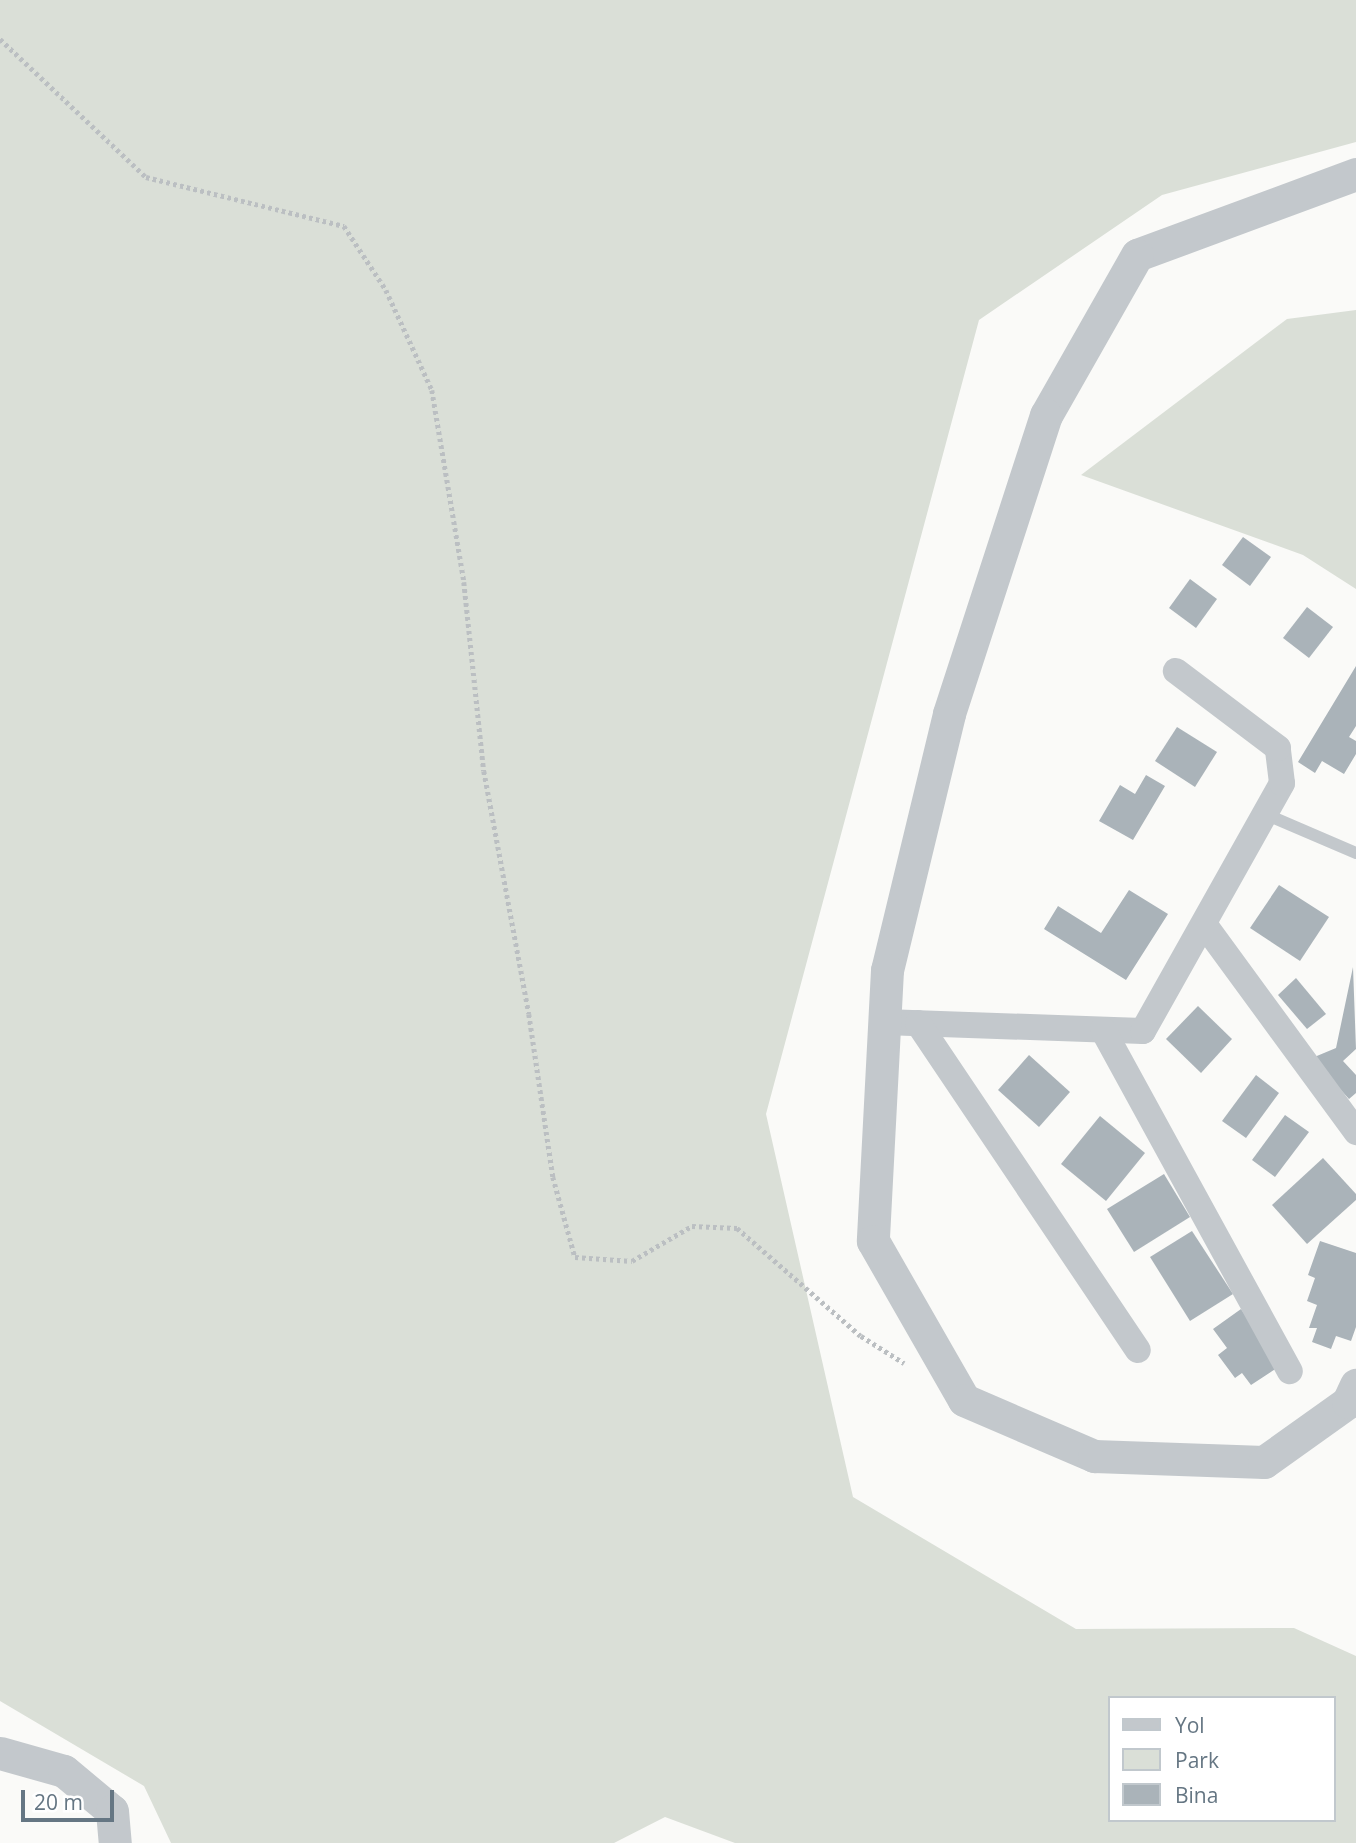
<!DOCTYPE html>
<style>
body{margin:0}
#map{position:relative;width:1356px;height:1843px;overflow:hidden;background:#fafaf8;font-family:"Open Sans",sans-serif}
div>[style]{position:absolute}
.green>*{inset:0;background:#dadfd7}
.building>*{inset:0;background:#aab3b9}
.path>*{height:4.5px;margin-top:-2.25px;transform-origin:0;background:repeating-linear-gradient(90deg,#bbbfc2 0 3.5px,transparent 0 7px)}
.service>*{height:12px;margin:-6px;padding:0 6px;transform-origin:6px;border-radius:6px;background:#c3c8cc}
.minor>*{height:26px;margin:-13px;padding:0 13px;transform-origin:13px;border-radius:13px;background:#c3c8cc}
.tertiary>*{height:33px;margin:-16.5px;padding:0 16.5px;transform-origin:16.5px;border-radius:16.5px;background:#c3c8cc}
span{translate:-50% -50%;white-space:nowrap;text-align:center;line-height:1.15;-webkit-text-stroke:7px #fff;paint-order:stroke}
.legend{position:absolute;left:1108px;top:1696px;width:228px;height:126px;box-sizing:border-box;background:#fff;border:2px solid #c1c8cd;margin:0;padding:9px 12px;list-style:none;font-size:21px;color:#657683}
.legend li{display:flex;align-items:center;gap:14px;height:35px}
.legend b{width:35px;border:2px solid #c1c8cd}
.scale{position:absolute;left:21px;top:1790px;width:93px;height:32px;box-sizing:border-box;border:4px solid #657683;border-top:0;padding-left:9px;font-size:21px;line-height:24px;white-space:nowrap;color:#657683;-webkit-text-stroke:5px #fff;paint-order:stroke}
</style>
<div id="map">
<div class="green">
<i style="clip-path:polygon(evenodd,0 0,1356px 0,1356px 142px,1162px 195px,979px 320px,766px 1114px,853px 1497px,1076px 1629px,1294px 1628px,1356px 1656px,1356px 1843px,735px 1843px,665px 1817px,614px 1843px,171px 1843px,144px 1786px,0 1701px,0 0,1109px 1698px,1333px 1698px,1333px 1820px,1109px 1820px,1109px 1698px)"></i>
<i style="clip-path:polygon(1356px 310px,1356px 589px,1303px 555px,1081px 475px,1287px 319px)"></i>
</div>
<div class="building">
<i style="clip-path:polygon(1243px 537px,1271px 557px,1250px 586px,1222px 565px)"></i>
<i style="clip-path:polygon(1190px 579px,1217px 599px,1196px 628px,1169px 608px)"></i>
<i style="clip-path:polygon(1307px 607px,1333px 627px,1309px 658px,1283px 638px)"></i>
<i style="clip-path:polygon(1356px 666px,1356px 726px,1349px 737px,1356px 741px,1356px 754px,1344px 774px,1322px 761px,1315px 773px,1298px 762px)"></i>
<i style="clip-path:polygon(1177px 727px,1217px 752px,1195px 787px,1155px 761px)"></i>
<i style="clip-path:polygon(1146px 775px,1165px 786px,1133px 840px,1099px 821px,1120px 785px,1135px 794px)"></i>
<i style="clip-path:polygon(1279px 885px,1329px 917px,1300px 961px,1250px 928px)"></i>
<i style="clip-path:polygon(1129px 890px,1168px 914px,1126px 980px,1044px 929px,1058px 906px,1101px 933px)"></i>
<i style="clip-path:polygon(1353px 967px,1356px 1049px,1343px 1061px,1356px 1075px,1356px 1093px,1349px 1099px,1312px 1058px,1336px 1048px)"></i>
<i style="clip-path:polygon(1296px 978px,1326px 1014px,1307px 1029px,1278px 995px)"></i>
<i style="clip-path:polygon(1198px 1006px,1232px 1039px,1201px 1073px,1166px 1039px)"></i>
<i style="clip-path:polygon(1029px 1055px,1070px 1092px,1039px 1127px,998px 1090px)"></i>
<i style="clip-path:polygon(1256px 1075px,1279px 1093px,1246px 1138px,1222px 1121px)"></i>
<i style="clip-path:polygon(1285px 1115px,1309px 1132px,1275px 1177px,1252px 1160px)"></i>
<i style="clip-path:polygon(1100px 1116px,1145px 1153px,1106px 1201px,1061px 1164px)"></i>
<i style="clip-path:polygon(1323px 1158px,1356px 1194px,1356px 1200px,1307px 1244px,1272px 1205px)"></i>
<i style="clip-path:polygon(1164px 1174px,1190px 1217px,1134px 1252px,1107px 1209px)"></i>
<i style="clip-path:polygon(1192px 1231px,1233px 1294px,1190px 1321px,1150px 1257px)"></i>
<i style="clip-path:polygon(1320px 1241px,1356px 1253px,1356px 1327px,1351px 1341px,1336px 1336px,1331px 1349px,1312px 1342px,1317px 1328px,1309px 1328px,1317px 1305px,1307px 1301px,1315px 1278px,1308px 1275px)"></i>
<i style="clip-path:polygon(1241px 1309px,1280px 1366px,1251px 1385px,1242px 1373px,1235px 1378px,1218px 1355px,1227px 1348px,1213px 1329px)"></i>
</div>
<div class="path">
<i style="left:0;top:39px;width:201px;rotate:43.4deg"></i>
<i style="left:146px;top:177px;width:204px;rotate:13.9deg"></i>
<i style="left:344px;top:226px;width:77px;rotate:56.7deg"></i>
<i style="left:386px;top:290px;width:110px;rotate:65.3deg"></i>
<i style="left:432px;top:390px;width:195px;rotate:80.5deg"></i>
<i style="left:464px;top:582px;width:190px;rotate:84deg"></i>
<i style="left:484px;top:771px;width:247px;rotate:79.5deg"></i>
<i style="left:529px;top:1014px;width:165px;rotate:81.6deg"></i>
<i style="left:553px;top:1177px;width:83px;rotate:74.6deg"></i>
<i style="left:575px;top:1257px;width:57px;rotate:4deg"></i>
<i style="left:632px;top:1261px;width:69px;rotate:-30.3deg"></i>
<i style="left:692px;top:1226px;width:45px;rotate:2.5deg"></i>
<i style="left:737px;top:1228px;width:164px;rotate:41.1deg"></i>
<i style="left:861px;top:1336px;width:51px;rotate:32.1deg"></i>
</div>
<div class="service">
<i style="left:1265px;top:814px;width:99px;rotate:23.2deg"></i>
</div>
<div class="minor">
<i style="left:1204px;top:924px;width:258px;rotate:53.8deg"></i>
<i style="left:884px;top:1022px;width:259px;rotate:2deg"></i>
<i style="left:1143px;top:1031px;width:284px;rotate:-60.7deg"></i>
<i style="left:1282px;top:783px;width:35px;rotate:-97deg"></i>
<i style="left:1278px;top:748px;width:128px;rotate:-143deg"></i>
<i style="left:918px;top:1023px;width:394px;rotate:56.1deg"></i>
<i style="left:1103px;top:1030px;width:389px;rotate:61.3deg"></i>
</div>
<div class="tertiary">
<i style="left:1356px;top:174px;width:233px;rotate:159.7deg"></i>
<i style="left:1137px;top:255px;width:184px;rotate:119.6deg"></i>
<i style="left:1046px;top:415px;width:314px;rotate:108deg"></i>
<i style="left:949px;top:714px;width:263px;rotate:103.6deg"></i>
<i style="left:887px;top:970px;width:271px;rotate:93deg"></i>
<i style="left:873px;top:1241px;width:183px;rotate:60.2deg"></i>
<i style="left:964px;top:1400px;width:142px;rotate:23.3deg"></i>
<i style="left:1094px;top:1456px;width:170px;rotate:2deg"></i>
<i style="left:1264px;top:1462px;width:103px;rotate:-35.5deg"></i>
<i style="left:1348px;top:1402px;width:19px;rotate:-65deg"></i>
<i style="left:0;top:1753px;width:66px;rotate:15.7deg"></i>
<i style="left:64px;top:1771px;width:62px;rotate:39.8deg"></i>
<i style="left:112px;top:1811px;width:32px;rotate:85deg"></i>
</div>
<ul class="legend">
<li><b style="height:9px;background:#c3c8cc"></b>Yol</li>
<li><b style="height:19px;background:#dadfd7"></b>Park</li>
<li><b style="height:19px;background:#aab3b9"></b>Bina</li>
</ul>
<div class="scale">20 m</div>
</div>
